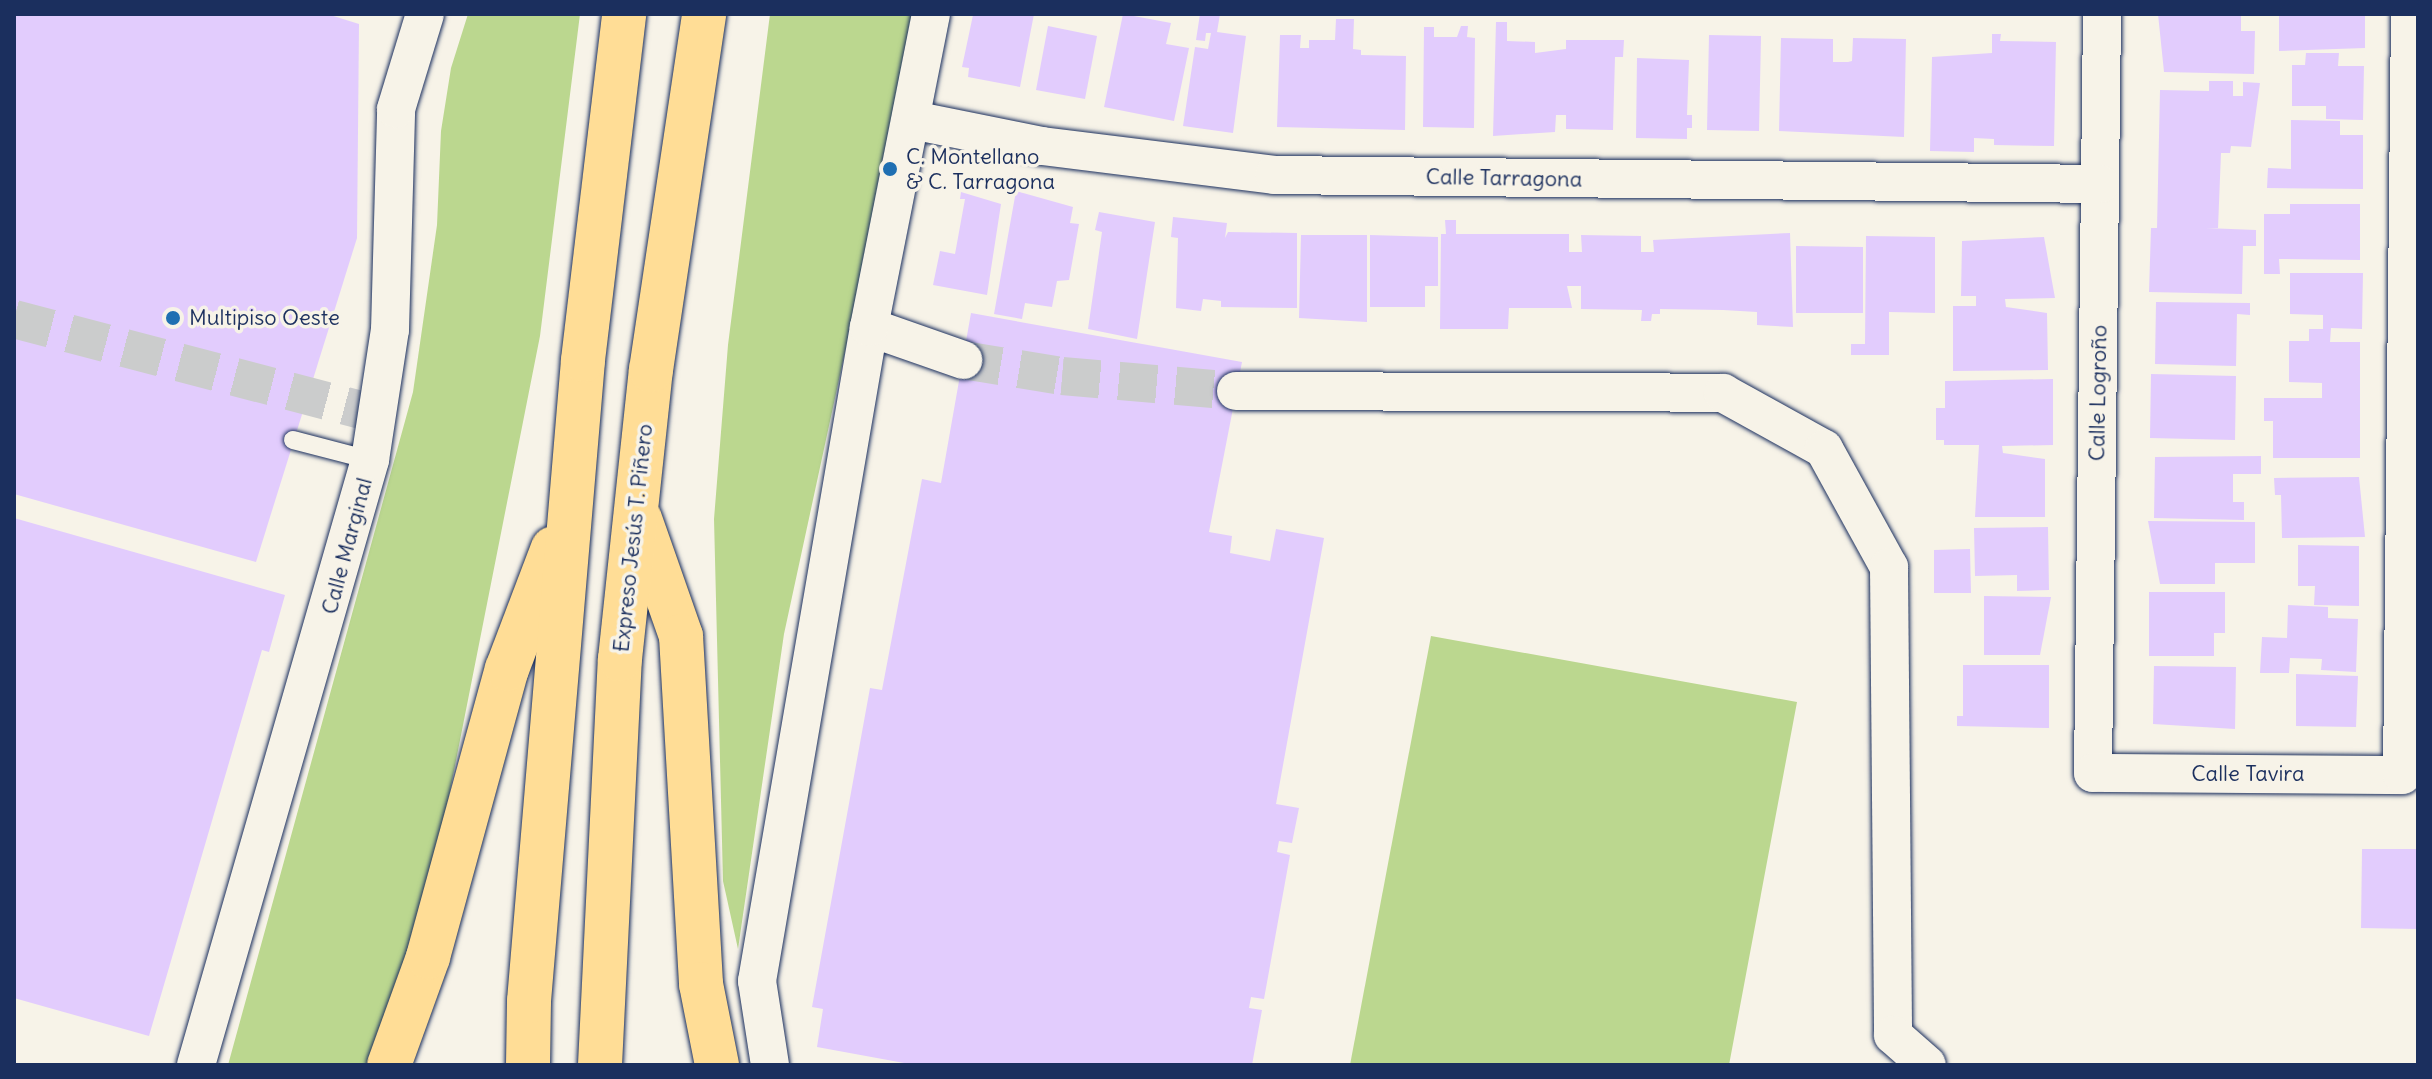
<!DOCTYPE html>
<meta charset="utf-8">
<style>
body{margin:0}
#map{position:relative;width:2432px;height:1079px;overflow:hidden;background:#f7f3e8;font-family:Delius,sans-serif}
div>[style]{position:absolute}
.green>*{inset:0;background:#bbd78f}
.building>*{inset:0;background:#e2ccfd}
.street-tunnel>*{height:38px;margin-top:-19px;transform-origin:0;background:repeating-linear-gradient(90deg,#cbcccc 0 38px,transparent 0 57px)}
.roads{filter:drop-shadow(0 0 2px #1b2f5e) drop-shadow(0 0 2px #1b2f5e)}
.lane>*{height:18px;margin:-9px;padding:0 9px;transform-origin:9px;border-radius:9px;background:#f7f3e8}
.street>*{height:38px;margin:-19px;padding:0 19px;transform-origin:19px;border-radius:19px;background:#f7f3e8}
.highway>*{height:44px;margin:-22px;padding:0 22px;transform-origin:22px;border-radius:22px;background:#ffdd96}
.dots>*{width:22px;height:22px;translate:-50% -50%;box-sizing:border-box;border:4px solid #f7f3e8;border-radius:50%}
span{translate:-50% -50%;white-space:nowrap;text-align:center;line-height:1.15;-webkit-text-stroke:7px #f7f3e8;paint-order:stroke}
.poi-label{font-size:22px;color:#1b2f5e}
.left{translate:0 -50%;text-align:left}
.street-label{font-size:22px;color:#1b2f5e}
.frame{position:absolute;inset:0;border:16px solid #1b2f5e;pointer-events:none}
</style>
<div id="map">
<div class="green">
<i style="clip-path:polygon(468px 14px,580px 14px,540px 336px,446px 811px,375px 1065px,228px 1065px,413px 392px,437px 225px,441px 131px,451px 68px)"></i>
<i style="clip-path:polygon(770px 14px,918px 14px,784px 634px,738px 949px,723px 881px,714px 519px,728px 345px)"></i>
<i style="clip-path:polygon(1431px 636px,1797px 702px,1729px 1065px,1350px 1065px)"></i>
</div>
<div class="building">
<i style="clip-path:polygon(14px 14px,327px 14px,359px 24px,357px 238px,256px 562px,14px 494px)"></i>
<i style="clip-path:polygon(1034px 14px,1020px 87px,968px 77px,969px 68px,962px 67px,973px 15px)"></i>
<i style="clip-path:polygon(1123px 14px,1171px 23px,1166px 44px,1189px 48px,1174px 121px,1104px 107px)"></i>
<i style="clip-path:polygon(1200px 14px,1220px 14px,1217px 32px,1246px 36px,1233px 133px,1183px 126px,1195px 47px,1208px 49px,1211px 33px,1206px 33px,1205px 41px,1196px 40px)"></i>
<i style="clip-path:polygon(2158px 14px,2241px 15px,2241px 31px,2255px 31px,2254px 74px,2164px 72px)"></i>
<i style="clip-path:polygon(2279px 14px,2365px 14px,2365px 48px,2279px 51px)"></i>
<i style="clip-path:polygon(1336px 19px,1354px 19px,1353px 49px,1361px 50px,1361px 55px,1406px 56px,1405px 130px,1277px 127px,1280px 35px,1301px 35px,1300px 48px,1309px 48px,1309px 40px,1335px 40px)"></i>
<i style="clip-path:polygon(1496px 22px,1507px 22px,1507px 41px,1535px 42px,1535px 53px,1566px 49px,1566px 40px,1624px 40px,1623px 57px,1615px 57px,1613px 130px,1566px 129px,1566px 115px,1556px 115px,1555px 132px,1493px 136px)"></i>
<i style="clip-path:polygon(1048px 26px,1097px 36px,1085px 99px,1036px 90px)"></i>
<i style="clip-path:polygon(1461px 26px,1468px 26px,1467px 37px,1475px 38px,1474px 128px,1423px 127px,1424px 27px,1434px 27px,1434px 37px,1457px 37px)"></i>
<i style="clip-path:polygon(1992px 34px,2001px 34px,2000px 41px,2056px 42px,2054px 146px,1994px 145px,1994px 139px,1974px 138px,1974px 152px,1930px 151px,1932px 57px,1992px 53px)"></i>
<i style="clip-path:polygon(1709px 35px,1761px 36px,1759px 131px,1707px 130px)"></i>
<i style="clip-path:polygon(1781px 38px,1833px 39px,1833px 62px,1848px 62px,1852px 61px,1853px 38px,1906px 39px,1904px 137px,1779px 131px)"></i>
<i style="clip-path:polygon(2306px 53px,2339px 53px,2338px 66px,2364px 66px,2363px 120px,2326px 119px,2326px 106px,2292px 106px,2292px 65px,2305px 65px)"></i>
<i style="clip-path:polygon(1637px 58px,1689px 60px,1687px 115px,1692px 115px,1692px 128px,1687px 128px,1687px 139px,1636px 138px)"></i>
<i style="clip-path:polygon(2209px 81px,2233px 81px,2233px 96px,2243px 96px,2243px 82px,2260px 83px,2251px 147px,2231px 146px,2230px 153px,2221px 153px,2218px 228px,2206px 228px,2256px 230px,2256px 246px,2243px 246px,2242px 294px,2149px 292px,2151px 228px,2157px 228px,2160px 90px,2209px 91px)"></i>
<i style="clip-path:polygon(2291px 120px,2340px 121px,2340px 135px,2363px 135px,2363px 189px,2267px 188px,2268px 168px,2291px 169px)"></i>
<i style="clip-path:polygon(1016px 191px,1073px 207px,1070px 223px,1079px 224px,1069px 280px,1057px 281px,1052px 307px,1025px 303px,1022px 319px,994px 314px)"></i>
<i style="clip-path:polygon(961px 192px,1001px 204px,987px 295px,933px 285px,940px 251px,955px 254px,965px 199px,960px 199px)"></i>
<i style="clip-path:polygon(2290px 204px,2360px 204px,2360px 260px,2279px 259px,2280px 274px,2264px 274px,2264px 214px,2290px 214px)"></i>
<i style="clip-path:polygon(1099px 212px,1155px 222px,1137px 339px,1088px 329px,1102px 232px,1095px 230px)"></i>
<i style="clip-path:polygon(1173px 217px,1227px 223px,1225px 238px,1228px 232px,1297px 233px,1297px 308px,1221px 307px,1221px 301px,1203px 299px,1201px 311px,1176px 308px,1178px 238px,1171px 237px)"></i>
<i style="clip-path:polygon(1445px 220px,1456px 220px,1456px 234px,1569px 234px,1569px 252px,1582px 252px,1581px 235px,1641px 236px,1641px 252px,1654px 252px,1653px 240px,1790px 233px,1793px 327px,1757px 325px,1757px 312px,1723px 310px,1660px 309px,1660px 314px,1652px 314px,1651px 321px,1641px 321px,1642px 310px,1581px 309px,1581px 286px,1567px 286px,1572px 308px,1509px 308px,1508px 329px,1440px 329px,1441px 234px,1446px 234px)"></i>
<i style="clip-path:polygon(1301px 235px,1367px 235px,1367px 322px,1299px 318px)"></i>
<i style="clip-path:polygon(1370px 235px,1438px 237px,1438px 286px,1425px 286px,1425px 307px,1370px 307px)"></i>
<i style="clip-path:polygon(1866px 236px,1935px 237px,1935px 313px,1889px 312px,1889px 355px,1851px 355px,1851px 344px,1865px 344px)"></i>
<i style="clip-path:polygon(2044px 237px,2055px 298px,2005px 299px,2006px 307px,2047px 313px,2048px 370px,1953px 371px,1953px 306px,1976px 306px,1976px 296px,1961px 296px,1962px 241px)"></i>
<i style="clip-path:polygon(1796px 246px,1863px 247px,1863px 313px,1796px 313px)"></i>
<i style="clip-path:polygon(2290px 273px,2363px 273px,2362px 329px,2331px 328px,2330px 342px,2360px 342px,2360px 458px,2273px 458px,2273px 421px,2264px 421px,2264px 398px,2322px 398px,2322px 383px,2289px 382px,2289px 341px,2309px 341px,2309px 329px,2323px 329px,2323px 315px,2290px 314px)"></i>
<i style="clip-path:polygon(2156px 302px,2250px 303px,2250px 315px,2237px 314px,2236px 366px,2155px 364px)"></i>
<i style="clip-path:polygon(971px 313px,1242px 362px,1209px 532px,1232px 536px,1230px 553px,1270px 561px,1276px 529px,1324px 538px,1276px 804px,1299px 808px,1292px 843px,1279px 841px,1277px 852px,1290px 855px,1264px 999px,1251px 997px,1249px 1008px,1262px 1010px,1252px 1065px,915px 1065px,817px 1047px,823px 1009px,812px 1007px,870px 688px,882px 690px,922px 479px,941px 483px)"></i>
<i style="clip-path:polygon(2151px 374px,2236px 376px,2235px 440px,2150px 438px)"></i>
<i style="clip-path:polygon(2053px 379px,2053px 445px,2002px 446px,2003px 453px,2045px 459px,2045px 517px,1975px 517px,1979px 445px,1944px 445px,1944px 440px,1936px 440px,1936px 408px,1945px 408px,1945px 381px)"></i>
<i style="clip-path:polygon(2261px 456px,2261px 474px,2233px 474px,2233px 502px,2244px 502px,2244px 520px,2154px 518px,2155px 457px)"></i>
<i style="clip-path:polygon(2359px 477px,2365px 537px,2282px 538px,2281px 495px,2275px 495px,2274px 478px)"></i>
<i style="clip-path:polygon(14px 518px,285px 595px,269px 652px,262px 650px,149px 1036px,14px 998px)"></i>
<i style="clip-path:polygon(2148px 521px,2255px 522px,2255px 563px,2215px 563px,2215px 584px,2160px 584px)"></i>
<i style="clip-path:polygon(2048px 527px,2049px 590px,2017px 591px,2017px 575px,1975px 576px,1974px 528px)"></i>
<i style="clip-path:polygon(2298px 545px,2359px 546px,2359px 606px,2314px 605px,2315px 586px,2298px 586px)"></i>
<i style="clip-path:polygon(1970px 549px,1971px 593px,1934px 593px,1934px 550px)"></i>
<i style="clip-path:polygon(2149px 592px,2225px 592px,2225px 633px,2214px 633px,2214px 656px,2149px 656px)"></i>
<i style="clip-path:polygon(1984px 596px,2051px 597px,2040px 655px,1984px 655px)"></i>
<i style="clip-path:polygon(2288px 605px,2328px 607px,2328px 618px,2358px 619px,2356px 672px,2321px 670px,2322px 659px,2290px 658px,2289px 673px,2260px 673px,2262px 637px,2287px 638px)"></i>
<i style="clip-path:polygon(1963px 665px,2049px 665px,2049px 728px,1957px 726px,1957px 716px,1963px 716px)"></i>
<i style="clip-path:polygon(2154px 666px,2236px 667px,2235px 729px,2153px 724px)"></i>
<i style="clip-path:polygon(2296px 674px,2358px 676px,2356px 727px,2296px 726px)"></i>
<i style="clip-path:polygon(2362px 849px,2418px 849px,2418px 929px,2361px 928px)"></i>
</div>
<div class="street-tunnel">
<i style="left:14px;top:319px;width:377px;rotate:14.7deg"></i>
<i style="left:963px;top:360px;width:100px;rotate:9.2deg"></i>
<i style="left:1062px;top:376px;width:175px;rotate:4.9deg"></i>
</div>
<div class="roads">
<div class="lane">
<i style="left:293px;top:440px;width:80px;rotate:14.6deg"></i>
</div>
<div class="street">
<i style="left:2102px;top:14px;width:759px;rotate:90.68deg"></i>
<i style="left:2093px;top:773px;width:309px;rotate:0.4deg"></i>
<i style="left:2402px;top:775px;width:761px;rotate:-89.4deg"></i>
<i style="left:912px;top:120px;width:133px;rotate:11.3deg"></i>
<i style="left:1042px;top:146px;width:234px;rotate:7.1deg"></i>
<i style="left:1274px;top:175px;width:826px;rotate:0.62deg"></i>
<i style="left:869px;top:327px;width:100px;rotate:19.3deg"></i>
<i style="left:1236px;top:391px;width:487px;rotate:0.2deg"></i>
<i style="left:1723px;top:393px;width:115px;rotate:29deg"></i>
<i style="left:1824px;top:449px;width:135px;rotate:61.2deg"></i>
<i style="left:1889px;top:567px;width:468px;rotate:89.5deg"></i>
<i style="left:1893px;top:1035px;width:45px;rotate:41.4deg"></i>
<i style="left:196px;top:1065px;width:630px;rotate:-73.95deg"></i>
<i style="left:370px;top:460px;width:132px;rotate:-81.3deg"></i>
<i style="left:390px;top:330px;width:221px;rotate:-88.4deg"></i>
<i style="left:396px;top:109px;width:99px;rotate:-73deg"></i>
<i style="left:770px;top:1065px;width:85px;rotate:-98.8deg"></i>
<i style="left:757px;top:981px;width:664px;rotate:-80.28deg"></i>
<i style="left:869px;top:327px;width:319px;rotate:-78.8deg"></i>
</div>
<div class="highway">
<i style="left:640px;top:519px;width:124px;rotate:70.7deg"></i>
<i style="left:681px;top:636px;width:349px;rotate:86.7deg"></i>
<i style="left:701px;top:984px;width:83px;rotate:78.8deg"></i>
<i style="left:389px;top:1065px;width:115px;rotate:-70.1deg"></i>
<i style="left:428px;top:957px;width:299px;rotate:-74.7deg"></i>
<i style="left:507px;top:669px;width:129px;rotate:-69.2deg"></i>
<i style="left:528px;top:1065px;width:64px;rotate:-89.1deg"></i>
<i style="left:529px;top:1001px;width:643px;rotate:-85.18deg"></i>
<i style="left:583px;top:360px;width:348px;rotate:-83.2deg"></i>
<i style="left:600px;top:1065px;width:406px;rotate:-87.2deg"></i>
<i style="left:620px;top:659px;width:291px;rotate:-83.9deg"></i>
<i style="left:651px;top:370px;width:360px;rotate:-81.5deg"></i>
</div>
</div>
<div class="dots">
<i style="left:890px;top:169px;background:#1f6fb2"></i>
<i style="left:173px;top:318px;background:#1f6fb2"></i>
</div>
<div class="poi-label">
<span class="left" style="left:906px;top:169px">C. Montellano<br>&amp; C. Tarragona</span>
<span class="left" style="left:189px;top:318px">Multipiso Oeste</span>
</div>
<div class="street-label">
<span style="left:1504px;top:178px;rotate:1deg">Calle Tarragona</span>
<span style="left:2098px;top:393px;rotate:-89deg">Calle Logroño</span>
<span style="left:633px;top:538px;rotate:-84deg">Expreso Jesús T. Piñero</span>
<span style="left:347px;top:546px;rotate:-75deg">Calle Marginal</span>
<span style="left:2248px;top:774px">Calle Tavira</span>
</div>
<div class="frame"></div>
</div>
